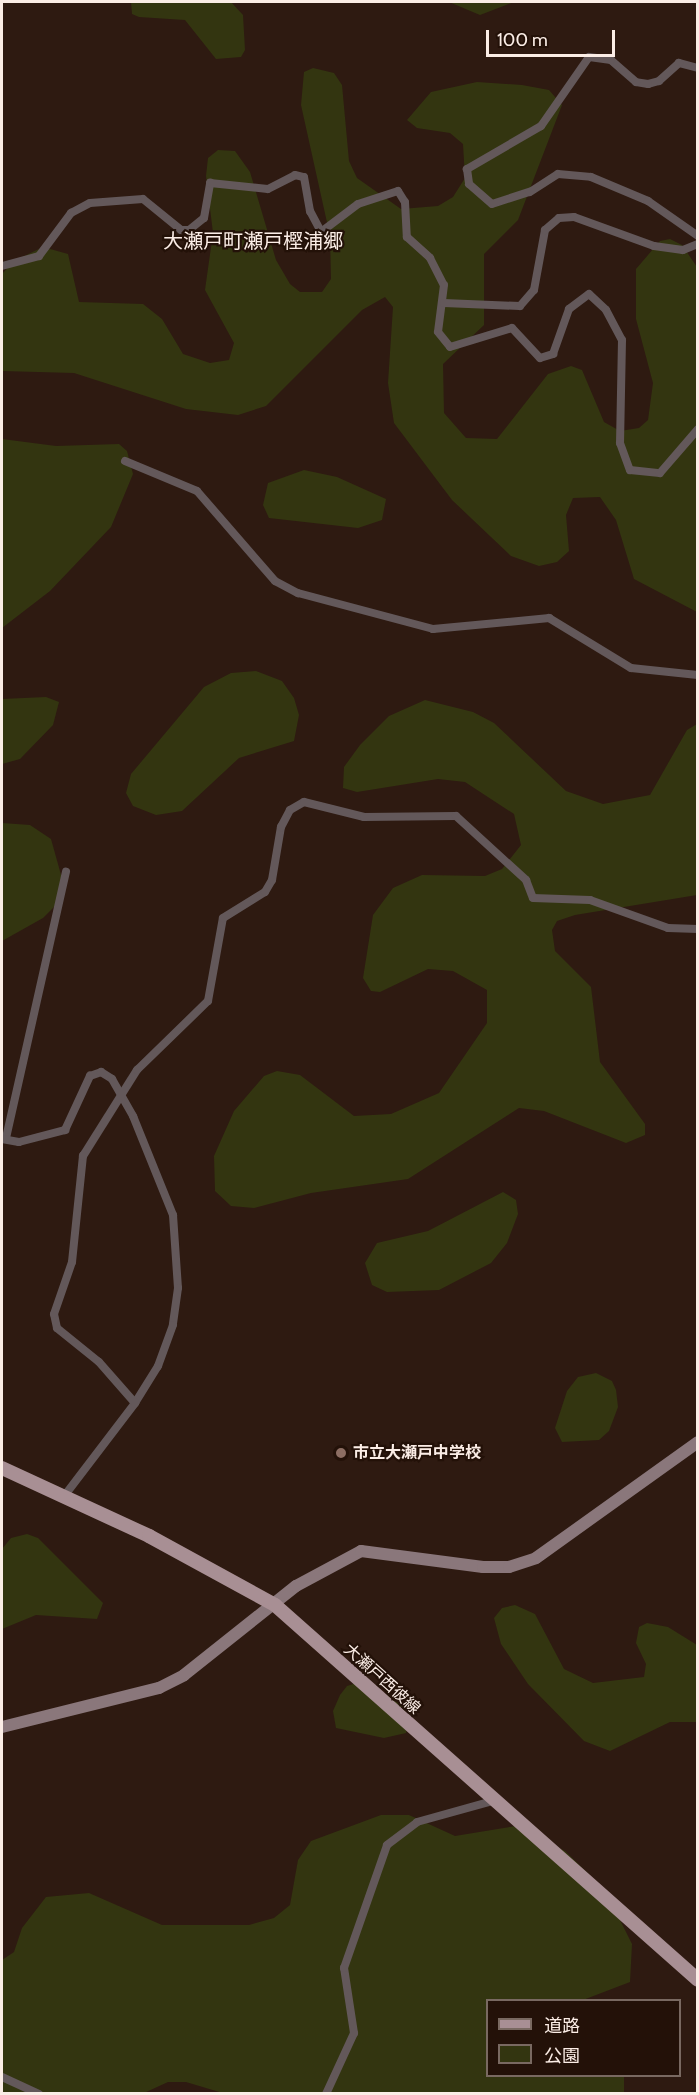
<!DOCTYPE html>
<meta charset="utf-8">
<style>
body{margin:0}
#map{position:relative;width:699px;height:2095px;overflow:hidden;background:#2e1a11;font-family:Cabin,"Noto Sans JP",sans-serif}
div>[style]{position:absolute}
.green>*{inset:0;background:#333510}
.street>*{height:8px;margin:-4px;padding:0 4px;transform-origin:4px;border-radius:4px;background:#63585a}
.secondary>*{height:12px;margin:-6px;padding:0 6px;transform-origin:6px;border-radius:6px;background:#8a777b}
.primary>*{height:14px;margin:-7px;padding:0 7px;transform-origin:7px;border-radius:7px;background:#a88f94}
.dots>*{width:16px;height:16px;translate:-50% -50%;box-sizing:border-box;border:3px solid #231108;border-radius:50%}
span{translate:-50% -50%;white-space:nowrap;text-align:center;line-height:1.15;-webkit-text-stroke:4.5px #231108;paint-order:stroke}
.poi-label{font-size:16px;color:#fbede6;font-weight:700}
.left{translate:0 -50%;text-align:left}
.street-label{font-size:16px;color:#fbede6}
.quarter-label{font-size:20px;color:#fbede6}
.frame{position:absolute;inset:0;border:3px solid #fbede6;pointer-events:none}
.legend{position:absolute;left:486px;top:1999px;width:195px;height:78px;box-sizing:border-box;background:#231108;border:2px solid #796961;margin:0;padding:8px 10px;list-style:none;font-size:18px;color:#fbede6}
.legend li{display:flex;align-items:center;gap:12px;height:30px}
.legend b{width:30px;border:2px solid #796961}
.scale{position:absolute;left:486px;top:30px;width:129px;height:27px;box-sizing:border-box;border:3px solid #fbede6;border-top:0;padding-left:8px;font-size:18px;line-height:21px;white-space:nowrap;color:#fbede6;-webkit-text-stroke:4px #231108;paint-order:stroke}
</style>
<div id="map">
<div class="green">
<i style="clip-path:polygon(131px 2px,231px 2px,243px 15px,245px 50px,241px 57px,216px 59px,185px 20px,139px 17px,132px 14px)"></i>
<i style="clip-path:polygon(449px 2px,514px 2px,480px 15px)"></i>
<i style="clip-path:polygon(313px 68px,334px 73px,342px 85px,349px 161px,357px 178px,401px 209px,438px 206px,453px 197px,465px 178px,463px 144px,450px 133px,417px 128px,407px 120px,431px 92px,477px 82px,522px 85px,549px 90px,562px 105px,518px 220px,484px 254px,484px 325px,443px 364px,444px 413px,466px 438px,497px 439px,548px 374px,571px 366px,582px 370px,604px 422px,620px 431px,639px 428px,648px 420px,653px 383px,636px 319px,636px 269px,660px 241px,670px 239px,682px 245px,697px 267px,697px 612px,634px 579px,616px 520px,600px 497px,573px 498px,566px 515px,569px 551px,557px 562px,539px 566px,511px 556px,452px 500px,394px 423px,388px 383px,393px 307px,385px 297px,362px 310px,266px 406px,238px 415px,186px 409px,74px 373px,2px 371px,2px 274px,14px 261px,43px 247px,68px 254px,79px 302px,143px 304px,162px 319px,183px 354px,210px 363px,229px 360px,234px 343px,205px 290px,213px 233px,206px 176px,208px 158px,218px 150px,235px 151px,250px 172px,276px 260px,290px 284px,300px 292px,322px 292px,331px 279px,330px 236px,301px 105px,304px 72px)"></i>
<i style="clip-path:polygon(2px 439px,56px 446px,119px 444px,127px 451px,133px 474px,111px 527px,50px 591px,2px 628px)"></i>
<i style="clip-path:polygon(304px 470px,337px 477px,386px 499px,382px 520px,358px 528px,269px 518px,263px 505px,268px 483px)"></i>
<i style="clip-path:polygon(256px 671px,282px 681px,294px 698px,299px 715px,294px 741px,239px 758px,182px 811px,156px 815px,133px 806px,126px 793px,131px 774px,204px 687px,231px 673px)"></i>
<i style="clip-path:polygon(46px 697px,59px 702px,53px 725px,20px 759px,2px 764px,2px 699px)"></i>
<i style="clip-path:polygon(425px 700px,473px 712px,494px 723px,566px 791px,603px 804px,650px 795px,687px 730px,697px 724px,697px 895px,575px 915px,557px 921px,552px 930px,555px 951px,591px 987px,600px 1062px,645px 1124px,645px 1135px,626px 1143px,544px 1111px,519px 1108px,408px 1179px,311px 1193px,254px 1208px,231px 1206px,215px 1191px,214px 1156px,234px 1111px,264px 1076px,277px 1071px,300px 1075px,354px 1116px,391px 1114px,439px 1093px,487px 1023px,487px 990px,453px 971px,428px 969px,380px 992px,371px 991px,363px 978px,373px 915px,393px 888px,422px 875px,485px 876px,502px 869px,521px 845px,514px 814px,465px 782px,438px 779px,357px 792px,343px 788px,344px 767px,360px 745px,389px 716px)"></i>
<i style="clip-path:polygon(2px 823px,30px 825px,51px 839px,63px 882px,55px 906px,43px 918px,2px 941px)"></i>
<i style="clip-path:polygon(503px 1192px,516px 1200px,518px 1214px,507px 1243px,491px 1263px,439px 1290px,387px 1292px,372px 1285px,365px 1263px,377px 1243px,428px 1231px)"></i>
<i style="clip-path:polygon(596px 1373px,612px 1381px,616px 1390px,618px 1407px,609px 1431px,599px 1440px,562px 1442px,555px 1428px,567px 1391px,578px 1377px)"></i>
<i style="clip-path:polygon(27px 1534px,38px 1538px,103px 1603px,97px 1619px,36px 1615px,2px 1629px,2px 1549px,11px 1538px)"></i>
<i style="clip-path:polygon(515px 1605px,535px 1614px,564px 1669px,593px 1683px,644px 1677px,646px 1664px,636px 1643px,639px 1627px,647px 1623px,668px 1627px,697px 1645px,697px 1722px,670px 1722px,610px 1751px,584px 1741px,528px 1684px,501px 1644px,494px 1618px,502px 1608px)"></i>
<i style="clip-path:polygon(366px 1680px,402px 1706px,409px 1718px,406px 1733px,384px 1738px,336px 1728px,333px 1711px,340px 1695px,347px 1686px)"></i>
<i style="clip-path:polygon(381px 1815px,409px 1815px,455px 1836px,516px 1826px,565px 1851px,605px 1890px,632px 1944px,630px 1982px,583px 2000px,488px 2000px,488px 2076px,624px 2076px,624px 2093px,226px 2094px,186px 2082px,168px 2082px,144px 2093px,2px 2094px,2px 1960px,14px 1952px,22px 1928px,46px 1897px,89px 1893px,162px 1925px,249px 1925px,274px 1918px,290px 1905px,298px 1860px,311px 1841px)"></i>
</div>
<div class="street">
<i style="left:698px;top:68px;width:20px;rotate:-165deg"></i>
<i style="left:679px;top:63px;width:27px;rotate:138deg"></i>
<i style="left:659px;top:81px;width:11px;rotate:165deg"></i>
<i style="left:648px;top:84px;width:12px;rotate:-171deg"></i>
<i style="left:636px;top:82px;width:33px;rotate:-139deg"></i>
<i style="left:611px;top:60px;width:22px;rotate:-172deg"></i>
<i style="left:589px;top:57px;width:84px;rotate:124.8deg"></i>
<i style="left:541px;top:126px;width:86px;rotate:149.8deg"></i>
<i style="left:467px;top:169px;width:15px;rotate:82deg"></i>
<i style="left:469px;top:184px;width:30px;rotate:41deg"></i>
<i style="left:492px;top:204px;width:40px;rotate:-18deg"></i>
<i style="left:530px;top:192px;width:33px;rotate:-33deg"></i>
<i style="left:558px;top:174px;width:33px;rotate:5deg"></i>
<i style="left:591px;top:177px;width:62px;rotate:22.8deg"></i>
<i style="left:648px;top:201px;width:61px;rotate:35deg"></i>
<i style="left:2px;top:266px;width:38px;rotate:-15deg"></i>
<i style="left:39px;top:256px;width:54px;rotate:-53.3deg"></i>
<i style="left:71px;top:213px;width:21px;rotate:-28deg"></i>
<i style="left:90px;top:203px;width:53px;rotate:-4.3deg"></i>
<i style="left:143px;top:199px;width:49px;rotate:39.2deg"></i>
<i style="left:181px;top:230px;width:8px"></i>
<i style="left:189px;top:230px;width:19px;rotate:-39deg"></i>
<i style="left:204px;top:218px;width:36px;rotate:-80deg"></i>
<i style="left:210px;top:183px;width:58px;rotate:5.9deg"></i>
<i style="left:268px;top:189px;width:30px;rotate:-27deg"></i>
<i style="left:295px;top:175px;width:9px;rotate:13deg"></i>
<i style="left:304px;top:177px;width:35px;rotate:80deg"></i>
<i style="left:310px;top:211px;width:24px;rotate:62deg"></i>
<i style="left:321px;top:232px;width:46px;rotate:-37.1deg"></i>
<i style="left:358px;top:204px;width:42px;rotate:-18deg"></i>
<i style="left:398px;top:191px;width:13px;rotate:58deg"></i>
<i style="left:405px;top:202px;width:35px;rotate:87deg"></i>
<i style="left:407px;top:237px;width:31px;rotate:42deg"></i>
<i style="left:430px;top:258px;width:30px;rotate:63deg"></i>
<i style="left:444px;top:285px;width:47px;rotate:97.3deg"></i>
<i style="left:438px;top:332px;width:19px;rotate:51deg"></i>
<i style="left:450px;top:347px;width:65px;rotate:-17deg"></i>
<i style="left:512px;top:328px;width:41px;rotate:47deg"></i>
<i style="left:540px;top:358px;width:14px;rotate:-17deg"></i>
<i style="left:553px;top:354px;width:48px;rotate:-70.4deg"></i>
<i style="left:569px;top:309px;width:25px;rotate:-37deg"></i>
<i style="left:589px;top:294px;width:23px;rotate:43deg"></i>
<i style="left:606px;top:310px;width:34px;rotate:62deg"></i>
<i style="left:622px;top:340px;width:103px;rotate:91.1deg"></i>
<i style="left:620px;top:443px;width:29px;rotate:70deg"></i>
<i style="left:630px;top:470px;width:30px;rotate:6deg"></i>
<i style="left:660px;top:473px;width:58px;rotate:-49.2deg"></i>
<i style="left:444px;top:303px;width:76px;rotate:2.3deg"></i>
<i style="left:520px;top:306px;width:21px;rotate:-49deg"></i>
<i style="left:534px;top:290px;width:61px;rotate:-79.6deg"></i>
<i style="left:545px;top:230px;width:18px;rotate:-41deg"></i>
<i style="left:559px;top:218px;width:15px;rotate:-4deg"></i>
<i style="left:574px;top:217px;width:85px;rotate:19.9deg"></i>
<i style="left:654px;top:246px;width:29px;rotate:8deg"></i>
<i style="left:683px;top:250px;width:16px;rotate:-22deg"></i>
<i style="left:125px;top:461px;width:78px;rotate:22.6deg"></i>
<i style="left:197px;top:491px;width:119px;rotate:49.1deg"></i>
<i style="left:275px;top:581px;width:26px;rotate:28deg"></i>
<i style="left:298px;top:593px;width:140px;rotate:14.9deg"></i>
<i style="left:433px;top:629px;width:117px;rotate:-5.4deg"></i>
<i style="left:549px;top:618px;width:96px;rotate:31.4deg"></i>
<i style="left:631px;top:668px;width:67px;rotate:6deg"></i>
<i style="left:6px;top:1138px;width:273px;rotate:-77.3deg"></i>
<i style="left:2px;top:1139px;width:17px;rotate:10deg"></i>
<i style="left:19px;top:1142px;width:48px;rotate:-14.6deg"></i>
<i style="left:65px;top:1130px;width:60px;rotate:-65.2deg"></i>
<i style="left:90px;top:1076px;width:12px;rotate:-20deg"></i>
<i style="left:101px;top:1072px;width:13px;rotate:32deg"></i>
<i style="left:112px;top:1079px;width:43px;rotate:60.4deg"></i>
<i style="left:133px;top:1116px;width:107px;rotate:68deg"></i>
<i style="left:173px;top:1215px;width:73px;rotate:86.1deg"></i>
<i style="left:178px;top:1288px;width:37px;rotate:98deg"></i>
<i style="left:173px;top:1325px;width:44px;rotate:110.1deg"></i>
<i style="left:158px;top:1366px;width:44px;rotate:121.9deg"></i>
<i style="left:65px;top:1495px;width:116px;rotate:-52.7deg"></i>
<i style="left:135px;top:1403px;width:55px;rotate:-131.3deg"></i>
<i style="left:99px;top:1362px;width:54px;rotate:-141deg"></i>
<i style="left:57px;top:1328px;width:14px;rotate:-102deg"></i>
<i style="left:54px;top:1314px;width:55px;rotate:-70.9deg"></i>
<i style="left:72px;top:1262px;width:107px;rotate:-84.1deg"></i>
<i style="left:83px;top:1156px;width:102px;rotate:-57.9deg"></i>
<i style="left:137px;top:1070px;width:99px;rotate:-44.2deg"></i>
<i style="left:208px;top:1001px;width:84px;rotate:-79.8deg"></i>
<i style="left:223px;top:918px;width:49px;rotate:-31.8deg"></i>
<i style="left:265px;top:892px;width:14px;rotate:-60deg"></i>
<i style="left:272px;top:880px;width:54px;rotate:-80.4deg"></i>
<i style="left:281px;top:827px;width:19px;rotate:-62deg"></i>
<i style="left:290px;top:810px;width:16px;rotate:-30deg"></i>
<i style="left:304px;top:802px;width:62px;rotate:14deg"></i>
<i style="left:364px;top:817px;width:92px;rotate:-0.6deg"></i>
<i style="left:456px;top:816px;width:95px;rotate:42.4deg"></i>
<i style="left:526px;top:880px;width:19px;rotate:69deg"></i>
<i style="left:533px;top:898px;width:57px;rotate:2deg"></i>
<i style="left:590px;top:900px;width:83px;rotate:19.7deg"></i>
<i style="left:668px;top:928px;width:30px;rotate:2deg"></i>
<i style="left:2px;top:2077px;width:41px;rotate:24.7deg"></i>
<i style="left:326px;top:2094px;width:67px;rotate:-65.3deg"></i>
<i style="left:354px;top:2033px;width:66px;rotate:-98.7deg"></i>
<i style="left:344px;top:1968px;width:130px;rotate:-70.7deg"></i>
<i style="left:387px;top:1845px;width:38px;rotate:-37deg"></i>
<i style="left:417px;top:1822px;width:78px;rotate:-15.6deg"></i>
</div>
<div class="secondary">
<i style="left:2px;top:1727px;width:162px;rotate:-14deg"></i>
<i style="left:159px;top:1688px;width:28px;rotate:-27deg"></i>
<i style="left:184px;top:1675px;width:143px;rotate:-38.5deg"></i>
<i style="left:296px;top:1586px;width:74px;rotate:-28.3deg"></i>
<i style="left:361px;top:1551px;width:123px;rotate:7.5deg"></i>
<i style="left:483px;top:1567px;width:26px"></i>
<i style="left:509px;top:1567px;width:28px;rotate:-18deg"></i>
<i style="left:536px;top:1558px;width:199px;rotate:-35.6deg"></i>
</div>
<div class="primary">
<i style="left:2px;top:1468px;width:162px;rotate:24.8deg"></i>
<i style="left:149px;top:1536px;width:144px;rotate:28.7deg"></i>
<i style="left:275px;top:1605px;width:565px;rotate:41.56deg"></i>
</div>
<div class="dots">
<i style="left:341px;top:1453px;background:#8d6e63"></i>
</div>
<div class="poi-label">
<span class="left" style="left:353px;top:1453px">市立大瀬戸中学校</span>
</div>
<div class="street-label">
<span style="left:382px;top:1679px;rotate:42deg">大瀬戸西彼線</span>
</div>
<div class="quarter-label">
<span style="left:253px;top:241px">大瀬戸町瀬戸樫浦郷</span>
</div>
<div class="frame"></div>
<ul class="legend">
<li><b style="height:8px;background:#a88f94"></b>道路</li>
<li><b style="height:16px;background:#333510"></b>公園</li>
</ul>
<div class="scale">100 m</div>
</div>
